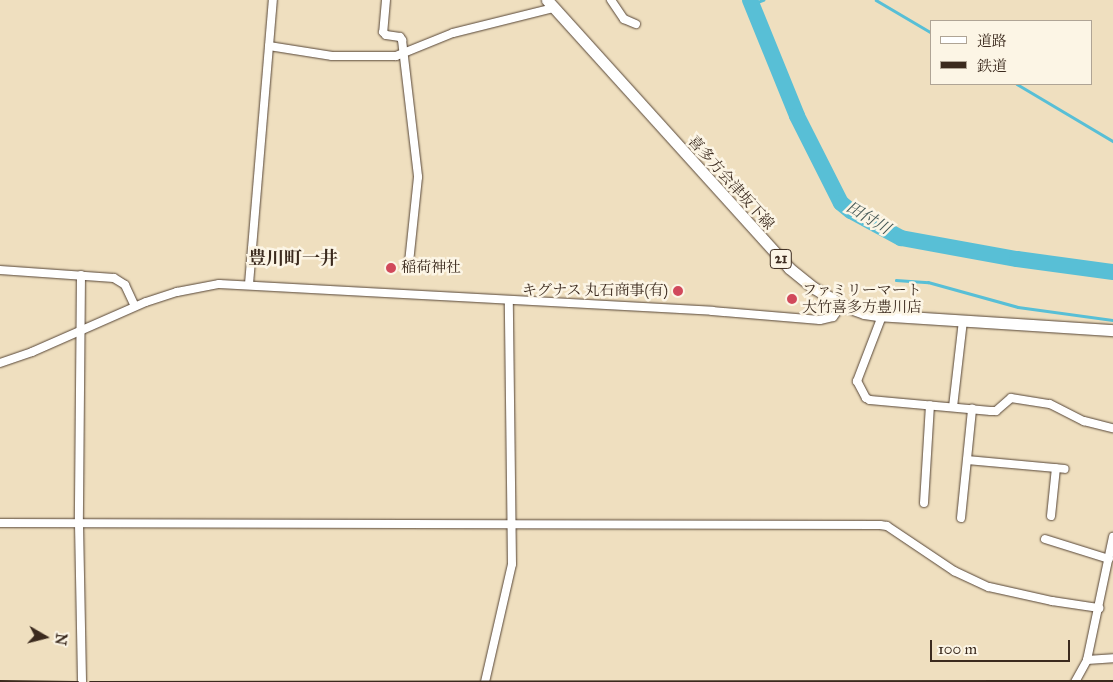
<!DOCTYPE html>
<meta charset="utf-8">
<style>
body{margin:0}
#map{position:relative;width:1113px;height:682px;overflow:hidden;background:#efdfbf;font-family:"IM FELL Great Primer","Noto Serif JP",serif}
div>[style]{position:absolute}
.stream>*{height:2.5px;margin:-1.25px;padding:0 1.25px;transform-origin:1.25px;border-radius:1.25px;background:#58bfd6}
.river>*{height:16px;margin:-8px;padding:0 8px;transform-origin:8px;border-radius:8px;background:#58bfd6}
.roads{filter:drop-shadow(0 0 1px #564536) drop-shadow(0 0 1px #564536)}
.street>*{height:8px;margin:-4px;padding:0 4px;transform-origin:4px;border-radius:4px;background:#fff}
.primary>*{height:11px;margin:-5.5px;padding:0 5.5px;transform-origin:5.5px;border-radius:5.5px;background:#fff}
.rail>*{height:2.5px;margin:-1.25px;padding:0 1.25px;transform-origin:1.25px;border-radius:1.25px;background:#3b2a1e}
.dots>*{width:14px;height:14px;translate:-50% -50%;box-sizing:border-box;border:2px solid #fcf5e5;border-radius:50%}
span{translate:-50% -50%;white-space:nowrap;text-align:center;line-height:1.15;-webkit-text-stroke:5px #fcf5e5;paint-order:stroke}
.shield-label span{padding:1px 4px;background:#fcf5e5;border:1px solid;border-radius:4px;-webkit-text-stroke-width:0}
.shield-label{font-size:14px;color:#3b2a1e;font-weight:700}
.street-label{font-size:15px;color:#3b2a1e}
.poi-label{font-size:15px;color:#3b2a1e}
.left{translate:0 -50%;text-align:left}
.right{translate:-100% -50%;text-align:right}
.water-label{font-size:16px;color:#445755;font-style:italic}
.quarter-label{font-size:18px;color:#3b2a1e;font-weight:700}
.legend{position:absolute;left:930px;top:20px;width:162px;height:65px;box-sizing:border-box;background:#fcf5e5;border:1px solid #afa495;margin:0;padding:6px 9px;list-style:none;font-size:15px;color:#3b2a1e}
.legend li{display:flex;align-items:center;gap:10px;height:25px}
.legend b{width:25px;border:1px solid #afa495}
.north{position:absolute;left:20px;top:612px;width:50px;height:50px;-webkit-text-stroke:4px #fcf5e5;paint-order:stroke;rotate:98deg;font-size:14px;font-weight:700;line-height:20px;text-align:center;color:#3b2a1e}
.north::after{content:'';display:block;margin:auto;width:18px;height:22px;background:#3b2a1e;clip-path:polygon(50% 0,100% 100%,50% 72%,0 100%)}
.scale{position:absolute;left:930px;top:640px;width:140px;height:22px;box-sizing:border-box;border:2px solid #3b2a1e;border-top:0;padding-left:6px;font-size:15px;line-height:18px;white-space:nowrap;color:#3b2a1e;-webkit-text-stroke:4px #fcf5e5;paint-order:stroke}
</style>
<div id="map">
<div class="stream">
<i style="left:876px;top:0;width:65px;rotate:30.5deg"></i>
<i style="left:752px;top:4px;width:12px;rotate:-20deg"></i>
<i style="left:1017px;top:84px;width:112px;rotate:30.7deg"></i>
<i style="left:896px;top:280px;width:32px;rotate:4deg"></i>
<i style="left:928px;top:282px;width:93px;rotate:15.5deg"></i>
<i style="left:1018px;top:307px;width:96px;rotate:7.8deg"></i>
</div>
<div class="river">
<i style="left:750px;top:0;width:125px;rotate:67.9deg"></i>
<i style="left:797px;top:116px;width:97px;rotate:63.2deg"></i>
<i style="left:841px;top:203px;width:13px;rotate:39deg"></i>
<i style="left:851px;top:211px;width:57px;rotate:28.4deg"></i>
<i style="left:901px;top:238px;width:118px;rotate:10.3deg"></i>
<i style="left:1017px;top:259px;width:97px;rotate:7.7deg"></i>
</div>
<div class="roads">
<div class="street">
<i style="left:386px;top:0;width:32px;rotate:95deg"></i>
<i style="left:383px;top:32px;width:4px;rotate:45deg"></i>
<i style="left:386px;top:35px;width:14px;rotate:8deg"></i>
<i style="left:400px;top:37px;width:4px;rotate:56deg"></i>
<i style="left:402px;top:40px;width:138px;rotate:83.3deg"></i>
<i style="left:418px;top:177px;width:85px;rotate:96deg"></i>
<i style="left:611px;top:0;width:23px;rotate:56deg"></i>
<i style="left:624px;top:19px;width:13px;rotate:23deg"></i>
<i style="left:269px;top:46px;width:64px;rotate:9deg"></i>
<i style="left:332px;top:56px;width:64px"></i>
<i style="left:396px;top:56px;width:61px;rotate:-22deg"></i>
<i style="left:453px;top:33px;width:103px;rotate:-14deg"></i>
<i style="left:0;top:270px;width:114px;rotate:4deg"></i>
<i style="left:114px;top:278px;width:13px;rotate:32deg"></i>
<i style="left:125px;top:285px;width:23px;rotate:65deg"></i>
<i style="left:81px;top:275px;width:249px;rotate:90.5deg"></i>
<i style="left:79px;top:524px;width:158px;rotate:88.9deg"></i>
<i style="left:249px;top:284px;width:285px;rotate:-85.2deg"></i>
<i style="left:882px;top:316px;width:70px;rotate:111deg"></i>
<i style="left:857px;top:381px;width:19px;rotate:62deg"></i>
<i style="left:866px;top:398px;width:4px;rotate:27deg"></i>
<i style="left:870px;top:400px;width:121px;rotate:5.2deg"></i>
<i style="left:991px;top:411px;width:5px"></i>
<i style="left:996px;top:411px;width:20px;rotate:-41deg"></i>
<i style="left:1011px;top:398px;width:39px;rotate:9deg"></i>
<i style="left:1050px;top:404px;width:38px;rotate:27deg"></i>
<i style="left:1084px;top:421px;width:30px;rotate:14deg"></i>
<i style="left:0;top:363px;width:34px;rotate:-19deg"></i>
<i style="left:32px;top:352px;width:124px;rotate:-23.7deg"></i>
<i style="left:146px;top:302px;width:33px;rotate:-18deg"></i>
<i style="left:177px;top:292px;width:43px;rotate:-10.8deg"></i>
<i style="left:219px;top:284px;width:494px;rotate:3.1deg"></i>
<i style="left:712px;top:311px;width:108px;rotate:4.8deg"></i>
<i style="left:820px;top:320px;width:13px;rotate:-13deg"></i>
<i style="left:833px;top:317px;width:15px;rotate:-53deg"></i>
<i style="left:953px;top:407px;width:87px;rotate:-83.4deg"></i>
<i style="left:967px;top:460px;width:98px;rotate:5.2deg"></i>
<i style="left:924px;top:503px;width:98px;rotate:-86.5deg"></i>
<i style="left:1051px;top:516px;width:48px;rotate:-84.1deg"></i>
<i style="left:961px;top:518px;width:110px;rotate:-84.2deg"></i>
<i style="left:0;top:523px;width:880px;rotate:0.13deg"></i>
<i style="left:880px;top:525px;width:7px;rotate:8deg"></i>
<i style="left:887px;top:526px;width:81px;rotate:33.9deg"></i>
<i style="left:954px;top:571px;width:38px;rotate:25deg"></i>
<i style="left:989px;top:587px;width:65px;rotate:12.5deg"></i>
<i style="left:1052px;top:601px;width:48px;rotate:8.5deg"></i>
<i style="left:1045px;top:539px;width:67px;rotate:17.4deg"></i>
<i style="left:1087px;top:660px;width:26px;rotate:-4deg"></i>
<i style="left:485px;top:682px;width:121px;rotate:-77.1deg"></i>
<i style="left:512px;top:564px;width:264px;rotate:-90.7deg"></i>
<i style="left:1075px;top:682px;width:25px;rotate:-61deg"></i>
<i style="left:1087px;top:660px;width:126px;rotate:-78.1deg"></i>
</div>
<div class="primary">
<i style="left:547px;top:0;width:361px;rotate:47.9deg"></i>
<i style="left:789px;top:268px;width:32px;rotate:39deg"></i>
<i style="left:814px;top:288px;width:33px;rotate:31deg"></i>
<i style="left:842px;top:305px;width:23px;rotate:20deg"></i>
<i style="left:864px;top:313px;width:14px;rotate:8deg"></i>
<i style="left:878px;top:315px;width:235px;rotate:3.7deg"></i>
</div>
</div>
<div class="rail">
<i style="left:0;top:681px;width:77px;rotate:0.7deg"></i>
<i style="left:90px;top:682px;width:1023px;rotate:-0.06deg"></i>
</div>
<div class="dots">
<i style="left:391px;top:268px;background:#d1495b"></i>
<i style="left:678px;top:291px;background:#d1495b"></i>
<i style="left:792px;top:299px;background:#d1495b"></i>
</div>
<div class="shield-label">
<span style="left:781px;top:259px">21</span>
</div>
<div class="street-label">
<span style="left:731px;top:183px;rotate:48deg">喜多方会津坂下線</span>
</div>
<div class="poi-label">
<span class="left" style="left:401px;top:268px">稲荷神社</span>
<span class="left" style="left:802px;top:299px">ファミリーマート<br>大竹喜多方豊川店</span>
<span class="right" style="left:668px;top:291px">キグナス 丸石商事(有)</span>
</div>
<div class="water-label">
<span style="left:868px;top:218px;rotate:31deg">田付川</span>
</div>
<div class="quarter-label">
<span style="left:293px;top:258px">豊川町一井</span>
</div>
<ul class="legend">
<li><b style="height:6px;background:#fff"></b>道路</li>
<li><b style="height:6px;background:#3b2a1e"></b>鉄道</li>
</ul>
<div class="north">N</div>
<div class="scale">100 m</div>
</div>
